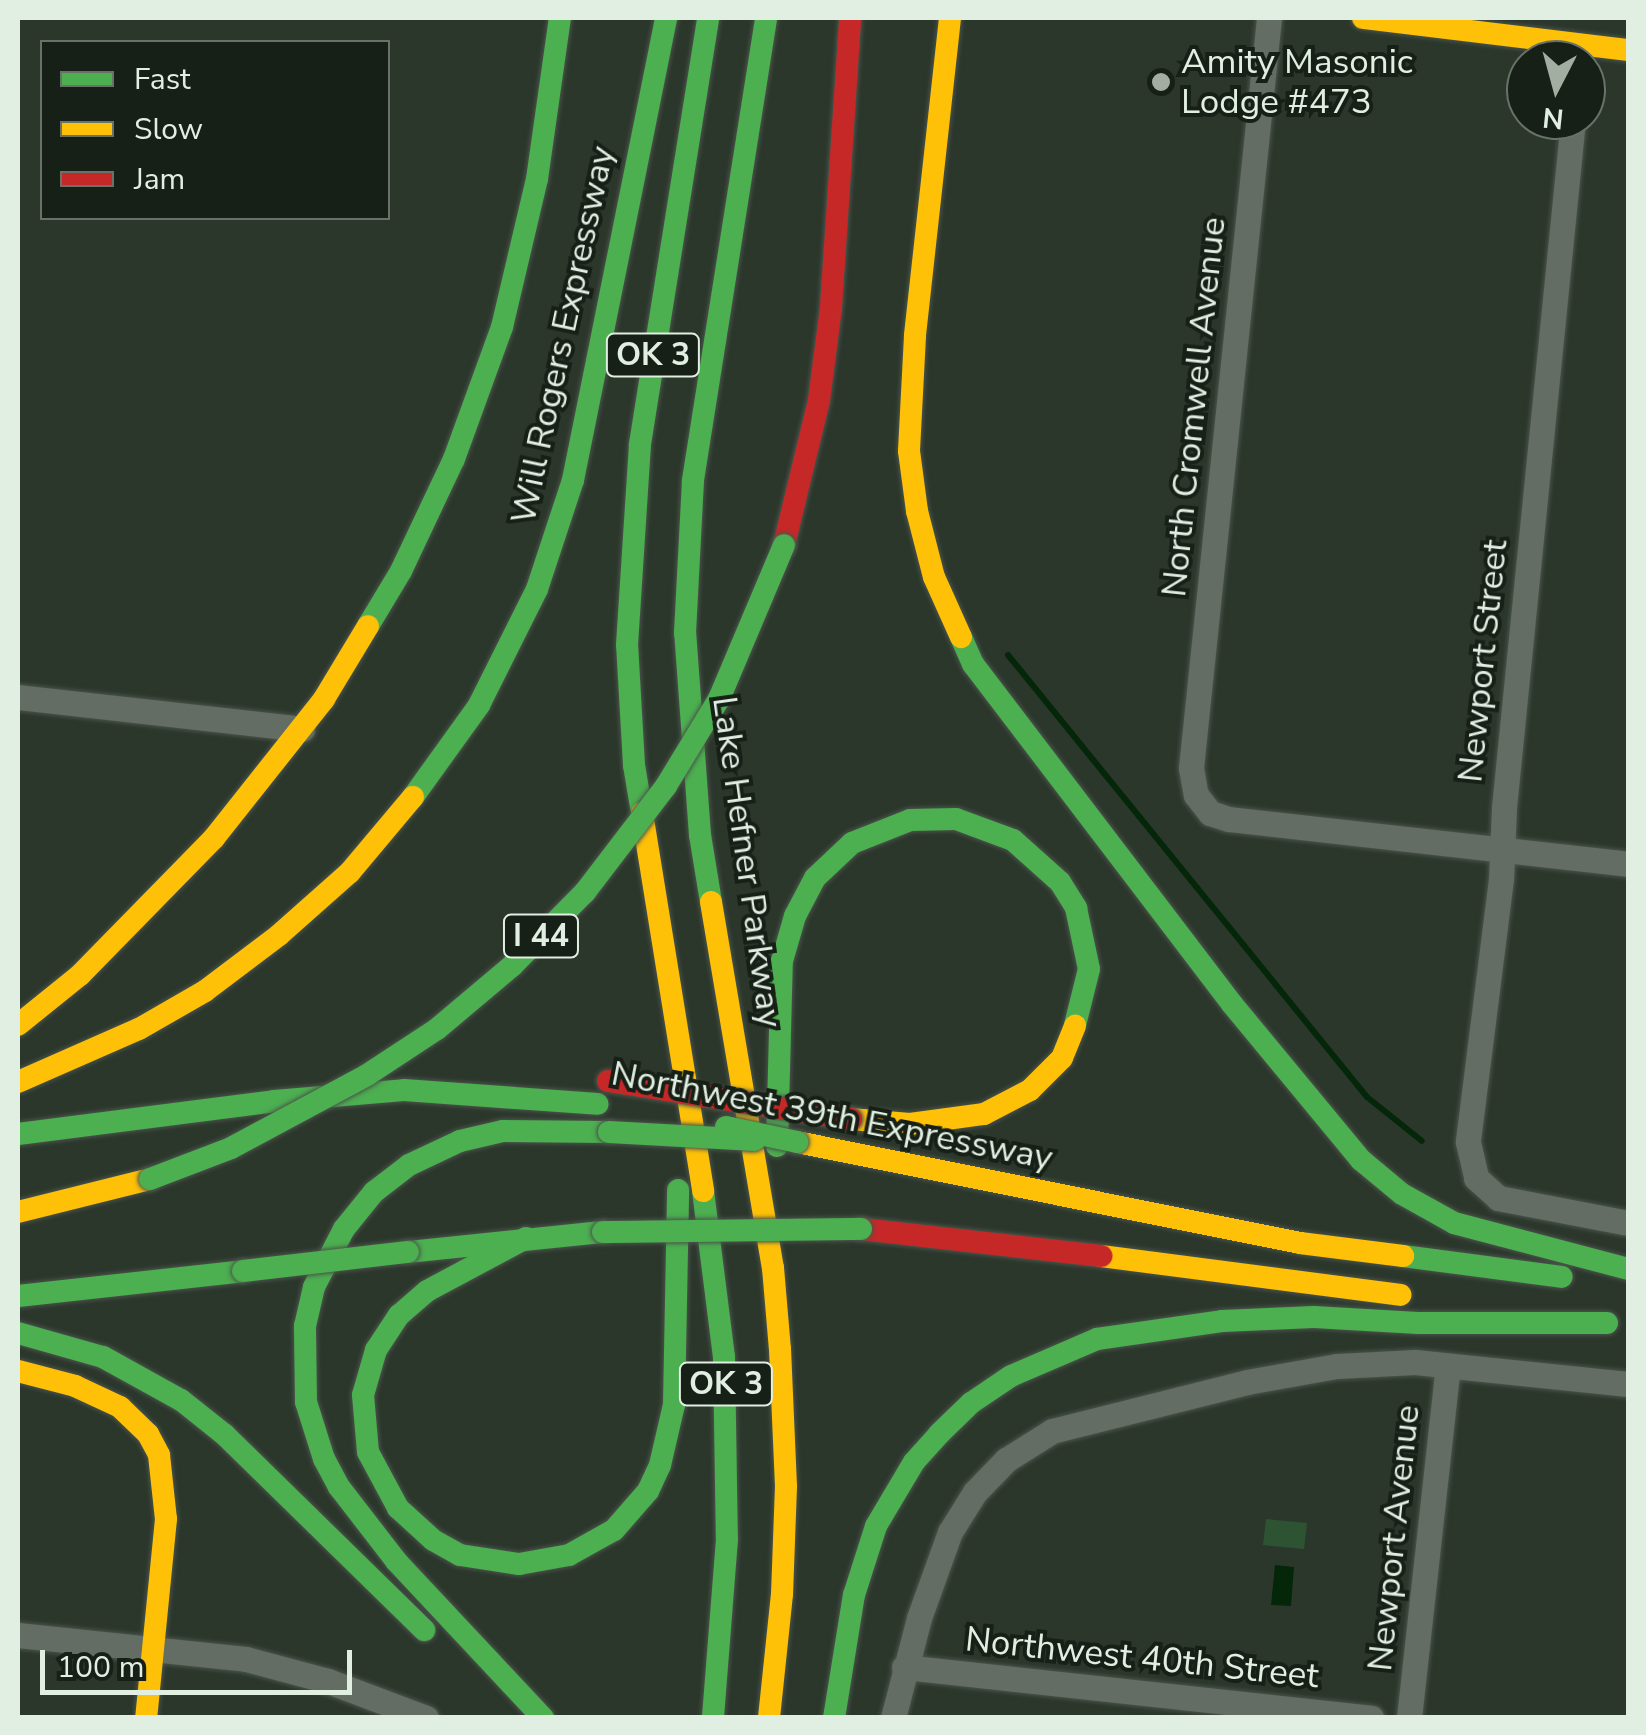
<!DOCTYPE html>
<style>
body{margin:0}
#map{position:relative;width:1646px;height:1735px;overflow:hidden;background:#2c372c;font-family:"Nunito Sans",sans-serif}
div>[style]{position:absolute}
.green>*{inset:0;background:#2e5332}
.water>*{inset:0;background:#042609}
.stream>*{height:6px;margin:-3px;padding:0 3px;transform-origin:3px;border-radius:3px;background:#042609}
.roads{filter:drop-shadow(0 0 2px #4a544b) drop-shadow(0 0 2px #4a544b)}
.street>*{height:25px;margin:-12.5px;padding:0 12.5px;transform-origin:12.5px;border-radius:12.5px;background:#636d63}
.fast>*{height:22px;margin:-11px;padding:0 11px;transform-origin:11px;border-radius:11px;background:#4caf50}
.slow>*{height:22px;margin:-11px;padding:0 11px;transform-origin:11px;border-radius:11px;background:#ffc107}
.jam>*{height:22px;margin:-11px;padding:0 11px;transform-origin:11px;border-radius:11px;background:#c62828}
.bridges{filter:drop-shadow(0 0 2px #4a544b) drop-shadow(0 0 2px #4a544b)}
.fast-bridge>*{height:22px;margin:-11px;padding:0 11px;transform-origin:11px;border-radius:11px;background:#4caf50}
.jam-bridge>*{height:22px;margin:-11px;padding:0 11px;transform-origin:11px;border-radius:11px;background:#c62828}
.dots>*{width:28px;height:28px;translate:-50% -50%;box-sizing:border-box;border:5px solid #172017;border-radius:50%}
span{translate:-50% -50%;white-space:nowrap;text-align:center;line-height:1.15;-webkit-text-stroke:8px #172017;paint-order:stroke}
.shield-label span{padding:2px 8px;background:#172017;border:2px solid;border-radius:8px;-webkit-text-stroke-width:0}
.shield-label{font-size:32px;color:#e1eee2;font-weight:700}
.poi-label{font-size:35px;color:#e1eee2}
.left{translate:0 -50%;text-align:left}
.street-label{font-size:35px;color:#e1eee2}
.frame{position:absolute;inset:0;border:20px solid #e1eee2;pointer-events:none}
.legend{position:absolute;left:40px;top:40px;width:350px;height:180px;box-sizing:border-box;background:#172017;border:2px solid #687268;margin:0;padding:12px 18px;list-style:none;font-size:30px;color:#e1eee2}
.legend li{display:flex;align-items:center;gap:20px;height:50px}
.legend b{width:50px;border:2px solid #687268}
.north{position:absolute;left:1506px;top:40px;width:100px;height:100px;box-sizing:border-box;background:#172017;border:2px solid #687268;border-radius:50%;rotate:186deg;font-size:28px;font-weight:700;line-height:40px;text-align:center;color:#e1eee2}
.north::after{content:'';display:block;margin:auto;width:35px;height:45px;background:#a2aea2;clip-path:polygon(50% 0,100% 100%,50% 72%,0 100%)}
.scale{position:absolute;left:40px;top:1650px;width:312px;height:45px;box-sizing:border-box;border:5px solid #e1eee2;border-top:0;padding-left:12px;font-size:30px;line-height:35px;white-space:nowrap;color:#e1eee2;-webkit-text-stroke:8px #172017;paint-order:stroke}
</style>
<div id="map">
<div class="green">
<i style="clip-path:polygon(1266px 1519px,1307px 1523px,1304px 1549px,1263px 1545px)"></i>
</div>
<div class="water">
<i style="clip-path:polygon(1275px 1565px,1294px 1567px,1291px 1606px,1271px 1605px)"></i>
</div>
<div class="stream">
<i style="left:1008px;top:655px;width:569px;rotate:50.92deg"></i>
<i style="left:1367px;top:1097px;width:70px;rotate:38.7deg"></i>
</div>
<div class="roads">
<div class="street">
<i style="left:1269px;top:18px;width:754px;rotate:95.94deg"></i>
<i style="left:1191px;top:768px;width:27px;rotate:80deg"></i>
<i style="left:1196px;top:795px;width:23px;rotate:52deg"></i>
<i style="left:1210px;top:813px;width:20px;rotate:18deg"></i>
<i style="left:1229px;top:819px;width:402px;rotate:6.4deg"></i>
<i style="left:1573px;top:120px;width:691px;rotate:95.73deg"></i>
<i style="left:1504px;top:808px;width:71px;rotate:92.4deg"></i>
<i style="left:1501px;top:879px;width:265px;rotate:97.2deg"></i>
<i style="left:1468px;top:1142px;width:37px;rotate:77deg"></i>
<i style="left:1476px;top:1178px;width:30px;rotate:42deg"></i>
<i style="left:1498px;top:1198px;width:132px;rotate:10.9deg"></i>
<i style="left:18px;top:697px;width:286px;rotate:6.4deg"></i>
<i style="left:18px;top:1635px;width:229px;rotate:6deg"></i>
<i style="left:246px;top:1659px;width:85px;rotate:15deg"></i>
<i style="left:328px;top:1681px;width:105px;rotate:20.7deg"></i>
<i style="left:904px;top:1667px;width:470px;rotate:6.2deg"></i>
<i style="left:893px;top:1718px;width:103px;rotate:-75.4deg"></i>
<i style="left:919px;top:1618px;width:91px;rotate:-70.2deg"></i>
<i style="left:950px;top:1532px;width:47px;rotate:-58deg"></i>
<i style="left:975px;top:1492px;width:45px;rotate:-45.9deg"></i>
<i style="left:1006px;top:1460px;width:54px;rotate:-32.2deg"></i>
<i style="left:1052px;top:1431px;width:201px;rotate:-14.1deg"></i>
<i style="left:1247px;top:1382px;width:91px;rotate:-10.1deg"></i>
<i style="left:1337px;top:1366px;width:78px;rotate:-2.9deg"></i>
<i style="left:1415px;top:1362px;width:214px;rotate:5.9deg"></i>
<i style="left:1409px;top:1718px;width:354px;rotate:-83.7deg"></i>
</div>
<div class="fast">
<i style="left:368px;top:626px;width:64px;rotate:-59deg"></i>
<i style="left:401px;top:571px;width:124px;rotate:-64.7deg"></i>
<i style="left:454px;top:459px;width:140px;rotate:-70deg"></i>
<i style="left:502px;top:327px;width:152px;rotate:-76.7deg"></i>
<i style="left:537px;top:179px;width:163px;rotate:-81.9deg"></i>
<i style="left:961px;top:637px;width:30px;rotate:66deg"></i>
<i style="left:973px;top:664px;width:427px;rotate:52.7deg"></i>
<i style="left:1232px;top:1004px;width:202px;rotate:50.4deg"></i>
<i style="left:1361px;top:1160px;width:53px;rotate:39.7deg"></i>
<i style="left:1402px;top:1194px;width:60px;rotate:29.1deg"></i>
<i style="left:1454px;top:1223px;width:180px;rotate:14.8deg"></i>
<i style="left:413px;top:797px;width:113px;rotate:-54.3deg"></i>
<i style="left:479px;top:705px;width:130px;rotate:-63.4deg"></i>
<i style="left:537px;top:589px;width:115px;rotate:-71.7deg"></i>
<i style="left:573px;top:480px;width:471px;rotate:-78.6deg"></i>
<i style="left:642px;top:813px;width:49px;rotate:-99.5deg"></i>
<i style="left:634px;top:765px;width:120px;rotate:-93.3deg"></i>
<i style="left:627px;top:645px;width:201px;rotate:-86.3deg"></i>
<i style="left:640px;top:444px;width:431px;rotate:-80.9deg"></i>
<i style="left:711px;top:902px;width:68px;rotate:-99.3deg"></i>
<i style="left:700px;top:835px;width:203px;rotate:-94.2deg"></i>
<i style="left:685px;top:633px;width:153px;rotate:-87deg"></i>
<i style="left:693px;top:480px;width:468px;rotate:-81deg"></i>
<i style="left:18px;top:1134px;width:258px;rotate:-7.3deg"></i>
<i style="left:274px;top:1101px;width:130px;rotate:-4.8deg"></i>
<i style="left:404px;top:1090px;width:194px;rotate:4.1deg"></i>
<i style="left:777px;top:1146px;width:185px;rotate:-88.5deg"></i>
<i style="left:782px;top:961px;width:47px;rotate:-73.9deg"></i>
<i style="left:795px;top:916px;width:43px;rotate:-62.2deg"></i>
<i style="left:815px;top:878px;width:51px;rotate:-43.4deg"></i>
<i style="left:852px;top:843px;width:62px;rotate:-21.6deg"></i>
<i style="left:910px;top:820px;width:46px;rotate:-1.2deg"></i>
<i style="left:956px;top:819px;width:61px;rotate:20.2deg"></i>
<i style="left:1013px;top:840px;width:63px;rotate:41.8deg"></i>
<i style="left:1060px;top:882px;width:31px;rotate:58deg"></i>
<i style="left:1076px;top:908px;width:62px;rotate:78deg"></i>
<i style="left:1089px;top:969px;width:58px;rotate:104deg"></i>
<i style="left:703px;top:1191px;width:167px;rotate:82.8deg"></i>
<i style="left:724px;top:1357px;width:182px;rotate:89.1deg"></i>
<i style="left:727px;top:1539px;width:180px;rotate:94.5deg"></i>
<i style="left:526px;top:1238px;width:112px;rotate:151.8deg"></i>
<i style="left:427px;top:1291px;width:37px;rotate:139deg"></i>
<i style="left:399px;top:1315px;width:42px;rotate:123.3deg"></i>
<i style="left:376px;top:1350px;width:47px;rotate:106.1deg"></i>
<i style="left:363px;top:1395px;width:57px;rotate:85deg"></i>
<i style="left:368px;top:1452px;width:64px;rotate:61.8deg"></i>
<i style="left:398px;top:1508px;width:47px;rotate:42.4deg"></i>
<i style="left:433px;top:1540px;width:31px;rotate:29deg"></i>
<i style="left:460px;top:1555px;width:60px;rotate:8.7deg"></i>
<i style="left:519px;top:1564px;width:51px;rotate:-10.2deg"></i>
<i style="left:569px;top:1555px;width:51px;rotate:-29.1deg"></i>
<i style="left:614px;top:1530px;width:52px;rotate:-48.9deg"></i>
<i style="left:648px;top:1491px;width:29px;rotate:-65deg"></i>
<i style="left:660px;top:1465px;width:62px;rotate:-76.9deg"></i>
<i style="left:674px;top:1405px;width:215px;rotate:-88.9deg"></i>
<i style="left:408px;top:1252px;width:196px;rotate:-5.9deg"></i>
<i style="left:1403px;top:1256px;width:160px;rotate:7.5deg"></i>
<i style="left:18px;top:1296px;width:226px;rotate:-6.3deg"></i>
<i style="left:18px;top:1333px;width:88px;rotate:15.8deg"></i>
<i style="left:103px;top:1357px;width:89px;rotate:28.9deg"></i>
<i style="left:181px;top:1400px;width:56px;rotate:38.5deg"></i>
<i style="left:225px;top:1435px;width:279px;rotate:44.4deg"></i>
<i style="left:543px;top:1718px;width:214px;rotate:-133.1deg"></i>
<i style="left:397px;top:1562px;width:95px;rotate:-127.7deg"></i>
<i style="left:339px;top:1487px;width:32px;rotate:-118deg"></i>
<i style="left:324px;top:1459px;width:60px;rotate:-107.5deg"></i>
<i style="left:306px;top:1402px;width:76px;rotate:-90.8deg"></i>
<i style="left:305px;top:1326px;width:40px;rotate:-77deg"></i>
<i style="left:314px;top:1287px;width:65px;rotate:-62.7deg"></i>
<i style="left:344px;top:1229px;width:48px;rotate:-51deg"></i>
<i style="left:374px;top:1192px;width:44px;rotate:-37.6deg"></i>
<i style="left:409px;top:1165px;width:56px;rotate:-25.2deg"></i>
<i style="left:460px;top:1141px;width:44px;rotate:-13.1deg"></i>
<i style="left:503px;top:1131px;width:106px;rotate:0.5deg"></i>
<i style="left:834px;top:1718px;width:125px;rotate:-80.8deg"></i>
<i style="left:854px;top:1595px;width:72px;rotate:-72.3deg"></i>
<i style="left:876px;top:1526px;width:74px;rotate:-59.3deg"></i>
<i style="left:914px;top:1462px;width:38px;rotate:-48deg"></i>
<i style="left:939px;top:1434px;width:45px;rotate:-44.1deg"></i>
<i style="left:971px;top:1403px;width:48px;rotate:-34deg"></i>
<i style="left:1011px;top:1376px;width:94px;rotate:-23.3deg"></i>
<i style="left:1097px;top:1339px;width:126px;rotate:-8.2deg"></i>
<i style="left:1222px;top:1321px;width:92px;rotate:-2.5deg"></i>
<i style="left:1314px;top:1317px;width:104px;rotate:3.3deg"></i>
<i style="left:1418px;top:1323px;width:189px"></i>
</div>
<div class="slow">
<i style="left:950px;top:18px;width:320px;rotate:96.3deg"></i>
<i style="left:915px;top:336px;width:115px;rotate:93deg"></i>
<i style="left:909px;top:451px;width:61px;rotate:82.4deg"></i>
<i style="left:917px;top:511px;width:68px;rotate:75.6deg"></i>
<i style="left:934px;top:577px;width:66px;rotate:65.8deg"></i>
<i style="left:1363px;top:18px;width:267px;rotate:6.9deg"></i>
<i style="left:642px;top:813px;width:383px;rotate:80.8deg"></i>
<i style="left:711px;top:902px;width:371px;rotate:80.4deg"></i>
<i style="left:773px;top:1268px;width:81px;rotate:85.1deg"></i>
<i style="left:780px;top:1349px;width:137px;rotate:87.5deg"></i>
<i style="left:786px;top:1486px;width:108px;rotate:92.1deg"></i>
<i style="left:782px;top:1594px;width:125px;rotate:96deg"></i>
<i style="left:18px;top:1025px;width:80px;rotate:-38.9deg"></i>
<i style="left:80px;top:975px;width:192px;rotate:-45.6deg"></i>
<i style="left:214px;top:838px;width:177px;rotate:-51.6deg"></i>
<i style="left:324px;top:699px;width:85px;rotate:-58.9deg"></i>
<i style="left:18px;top:1082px;width:132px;rotate:-23.7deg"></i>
<i style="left:139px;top:1029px;width:76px;rotate:-29.9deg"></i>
<i style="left:205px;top:991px;width:93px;rotate:-37.1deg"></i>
<i style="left:279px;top:935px;width:95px;rotate:-41.6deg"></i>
<i style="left:350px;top:872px;width:98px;rotate:-50deg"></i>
<i style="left:851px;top:1119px;width:59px;rotate:4.8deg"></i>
<i style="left:910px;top:1124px;width:75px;rotate:-7.7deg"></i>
<i style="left:984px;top:1114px;width:52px;rotate:-27.6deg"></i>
<i style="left:1030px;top:1090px;width:45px;rotate:-45deg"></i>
<i style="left:1062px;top:1058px;width:35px;rotate:-68deg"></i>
<i style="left:797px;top:1142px;width:513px;rotate:11.35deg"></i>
<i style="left:1300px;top:1243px;width:104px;rotate:7.2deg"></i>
<i style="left:18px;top:1212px;width:136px;rotate:-14deg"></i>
<i style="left:1101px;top:1256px;width:302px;rotate:7.4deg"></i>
<i style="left:18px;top:1371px;width:59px;rotate:14.7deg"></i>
<i style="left:75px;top:1386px;width:50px;rotate:25deg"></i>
<i style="left:120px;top:1407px;width:39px;rotate:44deg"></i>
<i style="left:148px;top:1434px;width:24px;rotate:62deg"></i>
<i style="left:159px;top:1455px;width:64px;rotate:83.8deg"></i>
<i style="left:166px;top:1519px;width:200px;rotate:95.7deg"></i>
</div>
<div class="jam">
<i style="left:784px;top:545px;width:149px;rotate:-76.4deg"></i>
<i style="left:819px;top:400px;width:94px;rotate:-82.6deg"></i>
<i style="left:831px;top:307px;width:290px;rotate:-86.2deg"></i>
<i style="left:861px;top:1229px;width:242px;rotate:6.4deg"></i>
</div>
</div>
<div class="bridges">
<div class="fast-bridge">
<i style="left:726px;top:1127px;width:73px;rotate:11.9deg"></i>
<i style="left:609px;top:1132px;width:146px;rotate:3.1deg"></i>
<i style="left:150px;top:1179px;width:87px;rotate:-20.9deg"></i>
<i style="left:231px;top:1148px;width:154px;rotate:-28.2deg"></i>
<i style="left:367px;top:1075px;width:84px;rotate:-33.3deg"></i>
<i style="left:437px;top:1029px;width:99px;rotate:-40.1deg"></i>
<i style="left:513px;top:965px;width:103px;rotate:-45.4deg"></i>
<i style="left:585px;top:892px;width:133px;rotate:-52.6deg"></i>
<i style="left:666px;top:786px;width:102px;rotate:-58.7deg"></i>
<i style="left:719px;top:699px;width:167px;rotate:-67.1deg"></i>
<i style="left:603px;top:1232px;width:258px;rotate:-0.7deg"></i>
<i style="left:243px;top:1271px;width:166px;rotate:-6.6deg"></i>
</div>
<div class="jam-bridge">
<i style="left:608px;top:1081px;width:246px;rotate:8.9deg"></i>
</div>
</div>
<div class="dots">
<i style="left:1161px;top:82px;background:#a2aea2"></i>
</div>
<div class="shield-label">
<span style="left:653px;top:355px">OK 3</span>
<span style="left:541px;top:936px">I 44</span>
<span style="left:726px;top:1384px">OK 3</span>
</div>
<div class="poi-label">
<span class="left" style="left:1181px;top:82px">Amity Masonic<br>Lodge #473</span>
</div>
<div class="street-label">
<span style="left:563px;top:335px;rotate:-78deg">Will Rogers Expressway</span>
<span style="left:1194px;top:407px;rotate:-84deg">North Cromwell Avenue</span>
<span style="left:1483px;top:661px;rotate:-84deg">Newport Street</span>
<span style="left:747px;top:862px;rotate:82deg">Lake Hefner Parkway</span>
<span style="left:832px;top:1116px;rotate:11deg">Northwest 39th Expressway</span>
<span style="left:1394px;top:1538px;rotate:-84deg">Newport Avenue</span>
<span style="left:1142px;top:1658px;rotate:6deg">Northwest 40th Street</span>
</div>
<div class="frame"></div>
<ul class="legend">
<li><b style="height:12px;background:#4caf50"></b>Fast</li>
<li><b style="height:12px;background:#ffc107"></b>Slow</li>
<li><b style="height:12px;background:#c62828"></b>Jam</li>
</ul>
<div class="north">N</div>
<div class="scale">100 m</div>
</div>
